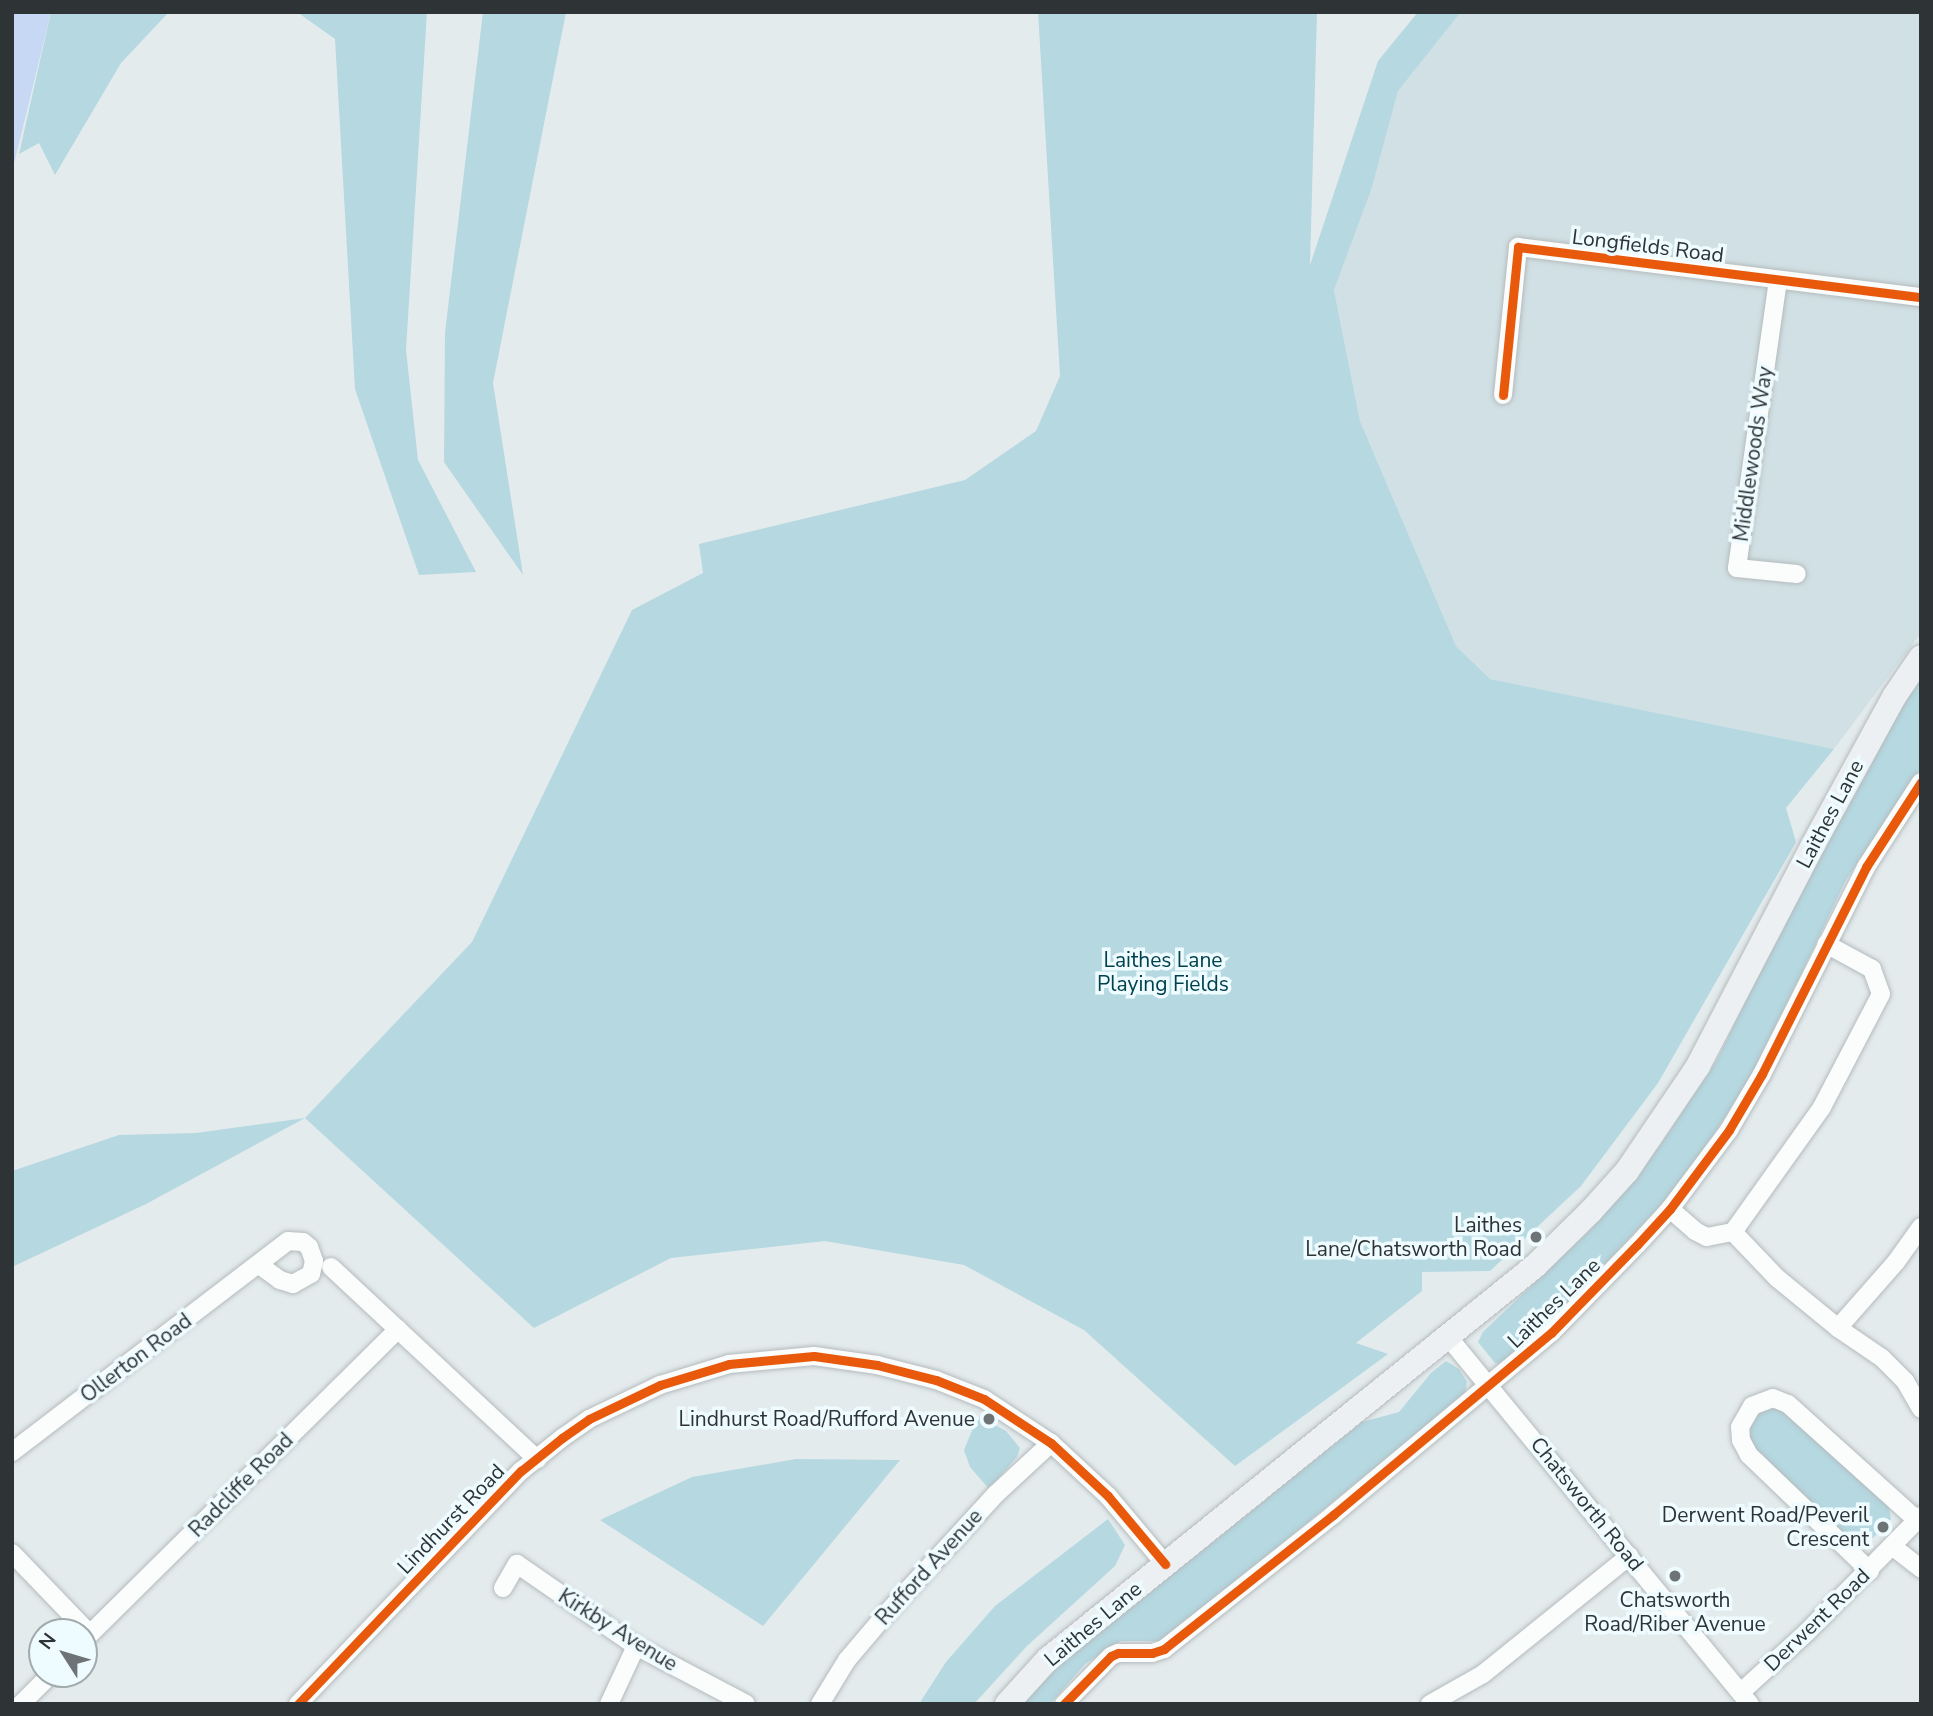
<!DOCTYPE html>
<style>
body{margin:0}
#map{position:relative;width:1933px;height:1716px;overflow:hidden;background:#e4ebed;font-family:"Nunito Sans",sans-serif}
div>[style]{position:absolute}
.built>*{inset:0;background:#d1e0e4}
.green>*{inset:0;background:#b5d8e1}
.water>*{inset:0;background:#c7d8f4}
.roads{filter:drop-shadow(0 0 2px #b5bbbd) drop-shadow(0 0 2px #b5bbbd)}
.minor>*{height:18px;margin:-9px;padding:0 9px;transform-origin:9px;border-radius:9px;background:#fbfcfc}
.secondary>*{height:24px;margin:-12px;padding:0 12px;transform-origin:12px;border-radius:12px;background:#ecf0f2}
.cycleway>*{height:9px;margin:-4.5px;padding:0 4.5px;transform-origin:4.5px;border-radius:4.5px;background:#e8590c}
.dots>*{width:19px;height:19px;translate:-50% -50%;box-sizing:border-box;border:4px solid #eefbff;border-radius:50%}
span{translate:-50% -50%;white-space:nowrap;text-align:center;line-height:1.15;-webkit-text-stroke:7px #eefbff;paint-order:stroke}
.street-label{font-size:21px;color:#2e3435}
.park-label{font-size:21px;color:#00414e}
.poi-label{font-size:21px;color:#2e3435}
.right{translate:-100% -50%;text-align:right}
.frame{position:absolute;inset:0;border:14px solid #2e3435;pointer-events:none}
.north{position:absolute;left:28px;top:1618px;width:70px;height:70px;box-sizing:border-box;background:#eefbff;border:2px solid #a1abae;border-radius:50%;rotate:307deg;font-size:19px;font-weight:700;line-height:28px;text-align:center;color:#2e3435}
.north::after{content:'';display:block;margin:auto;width:24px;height:32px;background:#6e7475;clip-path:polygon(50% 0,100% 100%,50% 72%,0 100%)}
</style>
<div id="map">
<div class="built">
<i style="clip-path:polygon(1461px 12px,1921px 12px,1921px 633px,1834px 749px,1490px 679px,1456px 646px,1360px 421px,1334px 290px,1364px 207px,1398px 91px)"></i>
</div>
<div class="green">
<i style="clip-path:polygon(51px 12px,169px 12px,121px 63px,55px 175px,39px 143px,19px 154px)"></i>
<i style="clip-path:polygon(297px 12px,427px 12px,406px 350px,418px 460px,476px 572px,419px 575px,355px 389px,335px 39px)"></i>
<i style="clip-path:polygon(483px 12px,566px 12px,493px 383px,523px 575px,444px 462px,445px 333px)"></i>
<i style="clip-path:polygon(1038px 12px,1317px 12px,1310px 265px,1378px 61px,1418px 12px,1461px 12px,1398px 91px,1371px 190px,1334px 290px,1360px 421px,1456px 646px,1490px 679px,1834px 749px,1786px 808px,1796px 842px,1658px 1083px,1581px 1186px,1490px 1271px,1422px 1272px,1422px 1291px,1356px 1343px,1388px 1354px,1235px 1466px,1084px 1330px,964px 1265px,825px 1241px,671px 1258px,534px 1328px,305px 1118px,146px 1204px,12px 1267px,12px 1171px,119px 1135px,196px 1133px,305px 1118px,472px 942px,632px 610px,703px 573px,699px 544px,965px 480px,1036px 431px,1060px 376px)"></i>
<i style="clip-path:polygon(1921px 675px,1921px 768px,1846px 880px,1755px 1071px,1711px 1139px,1665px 1200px,1570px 1302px,1502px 1364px,1495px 1363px,1478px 1342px,1483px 1332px,1587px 1233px,1659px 1147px,1718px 1058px,1778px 934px,1862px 776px)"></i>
<i style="clip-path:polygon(1446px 1361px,1459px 1369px,1467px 1382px,1465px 1394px,1171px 1634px,1158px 1641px,1121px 1641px,1085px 1664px,1050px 1704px,1019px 1704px,1060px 1665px,1362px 1422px,1399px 1412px,1431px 1373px)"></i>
<i style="clip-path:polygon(1773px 1407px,1786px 1412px,1888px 1503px,1891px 1519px,1873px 1538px,1862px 1544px,1855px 1543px,1757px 1454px,1748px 1441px,1753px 1414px)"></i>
<i style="clip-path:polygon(978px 1416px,1006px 1431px,1020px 1448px,1017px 1457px,989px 1489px,970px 1467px,964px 1450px)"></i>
<i style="clip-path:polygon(796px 1459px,900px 1460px,763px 1626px,600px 1520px,692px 1477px)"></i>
<i style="clip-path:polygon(1108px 1519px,1125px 1545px,1115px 1566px,1027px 1646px,974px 1704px,919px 1704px,946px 1662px,995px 1606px)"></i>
</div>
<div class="water">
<i style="clip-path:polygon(12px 12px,51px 12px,12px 172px)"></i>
</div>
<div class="roads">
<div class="minor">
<i style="left:1778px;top:280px;width:291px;rotate:98.1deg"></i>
<i style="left:1737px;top:568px;width:60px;rotate:5.7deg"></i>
<i style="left:1503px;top:395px;width:149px;rotate:-84.2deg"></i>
<i style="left:1518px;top:247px;width:406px;rotate:7.1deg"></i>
<i style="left:1670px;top:1209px;width:33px;rotate:41deg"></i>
<i style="left:1695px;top:1231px;width:13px;rotate:27deg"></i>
<i style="left:1707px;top:1237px;width:26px;rotate:-11deg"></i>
<i style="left:1733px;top:1232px;width:153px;rotate:-54.5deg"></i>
<i style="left:1822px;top:1107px;width:127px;rotate:-62.4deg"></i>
<i style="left:1881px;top:994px;width:27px;rotate:-110deg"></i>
<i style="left:1872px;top:969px;width:52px;rotate:-151.5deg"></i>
<i style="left:1733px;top:1232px;width:64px;rotate:46.3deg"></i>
<i style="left:1777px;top:1278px;width:79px;rotate:39.3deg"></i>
<i style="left:1838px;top:1328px;width:53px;rotate:34.3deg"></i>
<i style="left:1882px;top:1358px;width:33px;rotate:45deg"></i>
<i style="left:1905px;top:1381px;width:32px;rotate:60deg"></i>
<i style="left:331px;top:1267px;width:282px;rotate:43deg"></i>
<i style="left:1838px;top:1328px;width:88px;rotate:-48.7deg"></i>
<i style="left:1896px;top:1262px;width:43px;rotate:-54.5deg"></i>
<i style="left:1449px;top:1338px;width:474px;rotate:50.6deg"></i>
<i style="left:12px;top:1452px;width:347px;rotate:-37.4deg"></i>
<i style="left:288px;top:1241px;width:15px;rotate:4deg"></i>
<i style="left:303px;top:1242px;width:8px;rotate:40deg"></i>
<i style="left:309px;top:1247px;width:15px;rotate:70deg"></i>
<i style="left:314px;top:1261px;width:13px;rotate:103deg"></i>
<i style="left:311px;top:1274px;width:21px;rotate:151deg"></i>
<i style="left:293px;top:1284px;width:14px;rotate:-163deg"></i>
<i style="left:280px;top:1280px;width:26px;rotate:-144deg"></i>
<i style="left:1892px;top:1546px;width:37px;rotate:38deg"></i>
<i style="left:12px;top:1553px;width:112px;rotate:46.1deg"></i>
<i style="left:1870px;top:1571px;width:168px;rotate:-136.2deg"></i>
<i style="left:1749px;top:1455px;width:17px;rotate:-118deg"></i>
<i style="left:1741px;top:1440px;width:13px;rotate:-94deg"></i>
<i style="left:1740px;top:1427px;width:24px;rotate:-60deg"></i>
<i style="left:1752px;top:1406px;width:22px;rotate:-21deg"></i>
<i style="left:1773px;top:1398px;width:16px;rotate:22deg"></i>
<i style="left:1788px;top:1404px;width:173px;rotate:42deg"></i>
<i style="left:503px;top:1588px;width:28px;rotate:-60deg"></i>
<i style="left:517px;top:1564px;width:145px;rotate:34.6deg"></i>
<i style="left:636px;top:1646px;width:124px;rotate:27.8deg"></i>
<i style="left:84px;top:1640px;width:442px;rotate:-44.7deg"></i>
<i style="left:1741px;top:1692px;width:89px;rotate:-42.3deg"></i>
<i style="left:1807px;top:1632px;width:163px;rotate:-45.5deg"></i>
<i style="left:21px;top:1704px;width:42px;rotate:-45deg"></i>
<i style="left:298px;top:1704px;width:323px;rotate:-46.3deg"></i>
<i style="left:521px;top:1471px;width:53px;rotate:-38.8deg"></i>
<i style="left:562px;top:1438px;width:33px;rotate:-35deg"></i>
<i style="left:589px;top:1419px;width:79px;rotate:-25.6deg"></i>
<i style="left:660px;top:1385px;width:72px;rotate:-16.9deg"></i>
<i style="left:729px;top:1364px;width:85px;rotate:-5.4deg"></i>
<i style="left:814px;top:1356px;width:64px;rotate:8.1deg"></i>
<i style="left:877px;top:1365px;width:61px;rotate:14.3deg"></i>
<i style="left:936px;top:1380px;width:52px;rotate:21.6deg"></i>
<i style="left:984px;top:1399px;width:80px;rotate:33.3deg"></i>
<i style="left:1051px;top:1443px;width:78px;rotate:42.9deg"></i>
<i style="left:1108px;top:1496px;width:89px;rotate:50deg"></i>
<i style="left:609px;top:1704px;width:64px;rotate:-65deg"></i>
<i style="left:820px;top:1704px;width:52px;rotate:-58.5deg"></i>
<i style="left:847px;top:1660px;width:60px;rotate:-49.7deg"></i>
<i style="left:886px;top:1614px;width:163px;rotate:-47.5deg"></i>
<i style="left:996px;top:1494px;width:75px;rotate:-42.8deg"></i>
<i style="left:1064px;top:1704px;width:67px;rotate:-45.6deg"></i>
<i style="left:1111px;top:1656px;width:8px;rotate:-23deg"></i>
<i style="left:1118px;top:1653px;width:34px"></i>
<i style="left:1152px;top:1653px;width:13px;rotate:-18deg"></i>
<i style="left:1164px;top:1649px;width:216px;rotate:-38.4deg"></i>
<i style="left:1333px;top:1515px;width:284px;rotate:-39.9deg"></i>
<i style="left:1551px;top:1333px;width:123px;rotate:-45.7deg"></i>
<i style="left:1637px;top:1245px;width:49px;rotate:-47.5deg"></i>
<i style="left:1670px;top:1209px;width:99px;rotate:-53.2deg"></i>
<i style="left:1729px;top:1130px;width:65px;rotate:-59.5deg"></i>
<i style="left:1762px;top:1074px;width:232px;rotate:-63.3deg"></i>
<i style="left:1866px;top:867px;width:101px;rotate:-57.1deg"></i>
<i style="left:1430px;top:1704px;width:61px;rotate:-29.5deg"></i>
<i style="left:1483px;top:1674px;width:188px;rotate:-38.9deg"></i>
</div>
<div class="secondary">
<i style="left:1007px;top:1704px;width:61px;rotate:-47.7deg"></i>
<i style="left:1048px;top:1659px;width:626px;rotate:-38.9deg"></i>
<i style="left:1535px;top:1266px;width:78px;rotate:-44.5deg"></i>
<i style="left:1591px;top:1211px;width:54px;rotate:-48deg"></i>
<i style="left:1627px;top:1171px;width:127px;rotate:-55.9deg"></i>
<i style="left:1698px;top:1066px;width:249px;rotate:-62.5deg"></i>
<i style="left:1813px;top:845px;width:169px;rotate:-61.3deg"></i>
<i style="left:1894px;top:697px;width:48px;rotate:-56deg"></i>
</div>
</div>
<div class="cycleway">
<i style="left:1503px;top:395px;width:149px;rotate:-84.2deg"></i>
<i style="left:1518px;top:247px;width:406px;rotate:7.1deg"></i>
<i style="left:298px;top:1704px;width:323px;rotate:-46.3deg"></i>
<i style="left:521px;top:1471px;width:53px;rotate:-38.8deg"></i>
<i style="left:562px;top:1438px;width:33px;rotate:-35deg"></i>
<i style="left:589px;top:1419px;width:79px;rotate:-25.6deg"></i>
<i style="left:660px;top:1385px;width:72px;rotate:-16.9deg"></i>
<i style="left:729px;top:1364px;width:85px;rotate:-5.4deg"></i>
<i style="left:814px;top:1356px;width:64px;rotate:8.1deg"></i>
<i style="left:877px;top:1365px;width:61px;rotate:14.3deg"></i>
<i style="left:936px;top:1380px;width:52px;rotate:21.6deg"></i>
<i style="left:984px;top:1399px;width:80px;rotate:33.3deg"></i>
<i style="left:1051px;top:1443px;width:78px;rotate:42.9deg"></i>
<i style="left:1108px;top:1496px;width:89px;rotate:50deg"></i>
<i style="left:1064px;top:1704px;width:67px;rotate:-45.6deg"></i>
<i style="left:1111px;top:1656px;width:8px;rotate:-23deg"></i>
<i style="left:1118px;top:1653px;width:34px"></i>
<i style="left:1152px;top:1653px;width:13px;rotate:-18deg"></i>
<i style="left:1164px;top:1649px;width:216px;rotate:-38.4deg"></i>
<i style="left:1333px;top:1515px;width:284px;rotate:-39.9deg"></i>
<i style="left:1551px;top:1333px;width:123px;rotate:-45.7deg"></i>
<i style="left:1637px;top:1245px;width:49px;rotate:-47.5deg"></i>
<i style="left:1670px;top:1209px;width:99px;rotate:-53.2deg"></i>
<i style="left:1729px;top:1130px;width:65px;rotate:-59.5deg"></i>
<i style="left:1762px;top:1074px;width:232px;rotate:-63.3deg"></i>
<i style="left:1866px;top:867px;width:101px;rotate:-57.1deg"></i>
</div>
<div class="dots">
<i style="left:1536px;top:1237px;background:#6e7475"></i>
<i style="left:989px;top:1419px;background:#6e7475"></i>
<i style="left:1883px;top:1527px;background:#6e7475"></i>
<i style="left:1675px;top:1576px;background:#6e7475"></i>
</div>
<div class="street-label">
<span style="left:1648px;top:246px;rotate:7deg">Longfields Road</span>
<span style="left:1753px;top:454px;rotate:-82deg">Middlewoods Way</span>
<span style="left:1830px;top:814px;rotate:-62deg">Laithes Lane</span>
<span style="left:1554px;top:1303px;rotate:-44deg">Laithes Lane</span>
<span style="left:136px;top:1358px;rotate:-37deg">Ollerton Road</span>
<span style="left:241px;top:1485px;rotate:-45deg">Radcliffe Road</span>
<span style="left:1587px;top:1504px;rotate:51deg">Chatsworth Road</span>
<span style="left:451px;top:1519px;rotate:-46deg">Lindhurst Road</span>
<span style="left:929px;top:1567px;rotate:-48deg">Rufford Avenue</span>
<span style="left:1817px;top:1620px;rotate:-44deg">Derwent Road</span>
<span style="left:1093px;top:1624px;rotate:-40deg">Laithes Lane</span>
<span style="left:618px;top:1630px;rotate:32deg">Kirkby Avenue</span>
</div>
<div class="park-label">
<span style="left:1163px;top:972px">Laithes Lane<br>Playing Fields</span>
</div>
<div class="poi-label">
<span class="right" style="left:1522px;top:1237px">Laithes<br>Lane/Chatsworth Road</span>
<span class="right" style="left:975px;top:1419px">Lindhurst Road/Rufford Avenue</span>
<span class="right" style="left:1869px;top:1527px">Derwent Road/Peveril<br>Crescent</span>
<span style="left:1675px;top:1612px">Chatsworth<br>Road/Riber Avenue</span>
</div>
<div class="frame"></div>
<div class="north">N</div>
</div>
